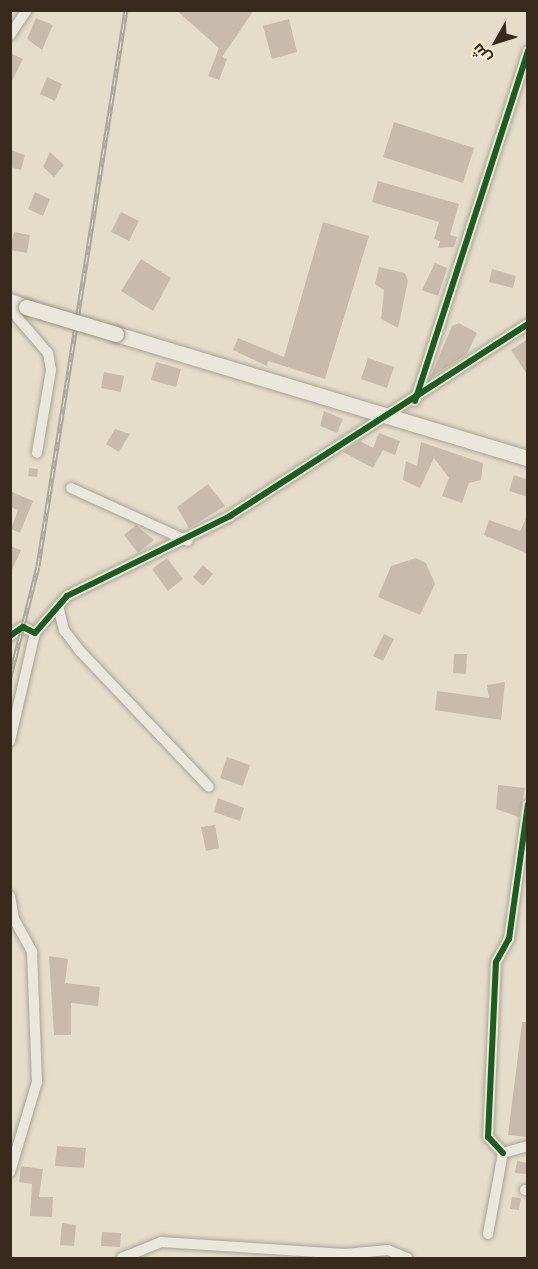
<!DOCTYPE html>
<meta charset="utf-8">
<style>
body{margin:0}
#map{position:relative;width:538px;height:1269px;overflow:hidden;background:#e5ddca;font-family:"Times New Roman",Cairo,serif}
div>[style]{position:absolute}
.building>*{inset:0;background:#c9bbab}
.roads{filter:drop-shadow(0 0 2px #aaa294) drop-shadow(0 0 2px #aaa294)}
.minor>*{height:10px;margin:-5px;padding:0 5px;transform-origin:5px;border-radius:5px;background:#ece7dd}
.secondary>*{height:15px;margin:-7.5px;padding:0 7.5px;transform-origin:7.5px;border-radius:7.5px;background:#ece7dd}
.rail>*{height:5px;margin-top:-2.5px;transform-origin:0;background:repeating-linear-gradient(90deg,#f7eccf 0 9px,#aba79d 0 18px);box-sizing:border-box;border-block:2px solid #aba79d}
.bridges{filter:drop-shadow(0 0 2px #999184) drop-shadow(0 0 2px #999184)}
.secondary-bridge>*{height:15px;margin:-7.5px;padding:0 7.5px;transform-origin:7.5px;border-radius:7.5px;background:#ece7dd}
.cycleway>*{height:6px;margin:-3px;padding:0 3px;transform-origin:3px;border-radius:3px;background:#1b5e20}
span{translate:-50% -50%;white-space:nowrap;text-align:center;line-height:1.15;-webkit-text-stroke:4.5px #f7eccf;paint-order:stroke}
.frame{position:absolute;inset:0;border:12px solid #382a1c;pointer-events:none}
.north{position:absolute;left:466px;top:12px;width:60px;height:60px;-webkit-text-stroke:4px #f7eccf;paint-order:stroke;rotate:231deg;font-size:16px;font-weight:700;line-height:24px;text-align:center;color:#382a1c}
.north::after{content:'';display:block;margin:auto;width:21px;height:27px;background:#382a1c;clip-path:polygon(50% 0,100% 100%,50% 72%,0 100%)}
</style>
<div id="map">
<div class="building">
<i style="clip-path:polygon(176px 10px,254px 10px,222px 57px,227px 59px,219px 80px,208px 76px,219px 48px)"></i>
<i style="clip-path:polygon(36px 18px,53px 25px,42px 50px,27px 39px)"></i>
<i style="clip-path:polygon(289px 19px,297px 52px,272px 59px,263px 26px)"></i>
<i style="clip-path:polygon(10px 53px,23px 59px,10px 85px)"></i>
<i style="clip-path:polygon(47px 77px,62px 84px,55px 101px,40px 94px)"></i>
<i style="clip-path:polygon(394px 122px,474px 148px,463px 183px,383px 157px)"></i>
<i style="clip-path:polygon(10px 150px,25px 155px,21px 170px,10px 167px)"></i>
<i style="clip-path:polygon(50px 152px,64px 165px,54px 177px,43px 167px)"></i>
<i style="clip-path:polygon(378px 181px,459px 204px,450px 235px,457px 237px,454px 247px,438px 248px,440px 241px,434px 239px,439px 222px,372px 202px)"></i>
<i style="clip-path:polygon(35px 192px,50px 199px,43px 216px,28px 209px)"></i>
<i style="clip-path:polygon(121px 212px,139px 221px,129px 241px,111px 232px)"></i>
<i style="clip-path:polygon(323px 222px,369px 236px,325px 379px,268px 361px,267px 366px,233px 350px,238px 338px,284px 357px)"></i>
<i style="clip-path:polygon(14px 232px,30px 235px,27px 253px,10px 250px)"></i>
<i style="clip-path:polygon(141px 259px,171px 278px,153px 311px,121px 291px)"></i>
<i style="clip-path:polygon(435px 263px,447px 268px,438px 296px,422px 290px)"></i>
<i style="clip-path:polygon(379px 267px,405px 273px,408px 281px,398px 328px,381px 319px,384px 290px,375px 284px)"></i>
<i style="clip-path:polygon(492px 269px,516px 276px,513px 288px,489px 282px)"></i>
<i style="clip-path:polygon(459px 323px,477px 333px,467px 354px,430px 378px,452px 326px)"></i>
<i style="clip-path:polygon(528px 339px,528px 376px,511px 350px)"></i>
<i style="clip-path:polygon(368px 358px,394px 367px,387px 388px,361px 379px)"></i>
<i style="clip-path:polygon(156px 362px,181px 369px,176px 387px,151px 380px)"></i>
<i style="clip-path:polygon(104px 372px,124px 376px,121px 392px,101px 388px)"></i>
<i style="clip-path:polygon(324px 411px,343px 419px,337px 433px,320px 426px)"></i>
<i style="clip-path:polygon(115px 429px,130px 434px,119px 452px,106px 444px)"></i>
<i style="clip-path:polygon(379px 433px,400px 441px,395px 455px,383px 450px,373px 468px,343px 452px,360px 441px,373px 448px)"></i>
<i style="clip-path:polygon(421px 442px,483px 463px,481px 480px,469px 483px,462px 503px,442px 496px,449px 478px,434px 458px,420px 488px,403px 480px,406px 461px,417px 466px)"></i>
<i style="clip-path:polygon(29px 468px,38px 469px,37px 477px,28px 476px)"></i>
<i style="clip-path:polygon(514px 475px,528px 480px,528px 497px,509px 491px)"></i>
<i style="clip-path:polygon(208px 484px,225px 506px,189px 528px,177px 507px)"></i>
<i style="clip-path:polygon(10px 491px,33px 501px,20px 533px,11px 529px,18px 510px,10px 507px)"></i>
<i style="clip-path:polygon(528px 514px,528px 554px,484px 535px,489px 520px,520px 531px)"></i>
<i style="clip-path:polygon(136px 525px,154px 540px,138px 553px,124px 535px)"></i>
<i style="clip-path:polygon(10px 546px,21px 550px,10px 574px)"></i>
<i style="clip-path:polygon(167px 558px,183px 579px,168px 591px,152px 569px)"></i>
<i style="clip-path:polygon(416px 558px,426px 563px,435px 584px,420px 615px,378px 597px,391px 566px)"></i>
<i style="clip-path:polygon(203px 565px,213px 574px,203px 586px,193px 577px)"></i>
<i style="clip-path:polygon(384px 634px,394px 639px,383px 661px,373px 656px)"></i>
<i style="clip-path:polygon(454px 654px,467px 654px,466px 674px,453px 673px)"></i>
<i style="clip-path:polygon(505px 682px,501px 720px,435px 710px,437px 691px,489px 698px,487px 685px)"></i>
<i style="clip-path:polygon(227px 757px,250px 765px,243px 786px,220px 778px)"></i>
<i style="clip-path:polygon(498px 785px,525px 788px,519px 817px,496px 809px)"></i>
<i style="clip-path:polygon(218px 798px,244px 808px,240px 821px,214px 812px)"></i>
<i style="clip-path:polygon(215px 825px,219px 848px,206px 851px,201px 827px)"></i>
<i style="clip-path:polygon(49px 956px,68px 959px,65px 983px,100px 987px,98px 1006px,71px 1003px,71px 1035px,54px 1035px)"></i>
<i style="clip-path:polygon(522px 1022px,528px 1022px,528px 1137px,508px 1135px)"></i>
<i style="clip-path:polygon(57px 1146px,86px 1148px,84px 1168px,55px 1166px)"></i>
<i style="clip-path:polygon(517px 1161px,528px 1163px,526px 1174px,515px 1173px)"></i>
<i style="clip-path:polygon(21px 1166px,43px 1169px,39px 1197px,53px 1197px,52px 1217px,30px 1216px,32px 1184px,19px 1182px)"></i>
<i style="clip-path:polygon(512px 1197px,521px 1198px,519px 1210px,510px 1209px)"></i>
<i style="clip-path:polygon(62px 1223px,76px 1225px,74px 1246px,60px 1245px)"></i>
<i style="clip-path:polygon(102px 1232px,121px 1233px,120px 1247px,101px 1246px)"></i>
</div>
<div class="roads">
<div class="minor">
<i style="left:10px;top:35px;width:30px;rotate:-56deg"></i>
<i style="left:10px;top:309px;width:58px;rotate:49.2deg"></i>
<i style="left:48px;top:353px;width:17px;rotate:80deg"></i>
<i style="left:51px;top:370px;width:84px;rotate:99.6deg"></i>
<i style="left:415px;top:401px;width:368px;rotate:-72.1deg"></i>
<i style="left:71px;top:488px;width:128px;rotate:24.4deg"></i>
<i style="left:58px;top:606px;width:25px;rotate:76deg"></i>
<i style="left:64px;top:630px;width:26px;rotate:53deg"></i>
<i style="left:80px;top:651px;width:187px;rotate:46.5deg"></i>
<i style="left:10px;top:636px;width:16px;rotate:-35deg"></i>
<i style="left:23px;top:627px;width:13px;rotate:27deg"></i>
<i style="left:35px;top:633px;width:49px;rotate:-49.1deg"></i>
<i style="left:67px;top:596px;width:182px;rotate:-26.1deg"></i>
<i style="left:230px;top:516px;width:354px;rotate:-32.8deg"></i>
<i style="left:10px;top:741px;width:111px;rotate:-77deg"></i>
<i style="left:10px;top:896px;width:23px;rotate:80deg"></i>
<i style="left:14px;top:919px;width:38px;rotate:61deg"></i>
<i style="left:32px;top:952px;width:130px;rotate:87.8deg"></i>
<i style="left:37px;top:1082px;width:94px;rotate:106.7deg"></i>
<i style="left:503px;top:1153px;width:22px;rotate:-133deg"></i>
<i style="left:488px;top:1137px;width:175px;rotate:-87.4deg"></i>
<i style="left:496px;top:962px;width:26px;rotate:-61deg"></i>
<i style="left:509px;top:939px;width:136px;rotate:-82deg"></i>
<i style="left:525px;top:1190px;width:3px"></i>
<i style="left:488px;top:1234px;width:82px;rotate:-79.5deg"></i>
<i style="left:503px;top:1153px;width:26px;rotate:-16deg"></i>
<i style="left:122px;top:1258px;width:42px;rotate:-22.3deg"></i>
<i style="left:161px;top:1242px;width:184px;rotate:3.7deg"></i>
<i style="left:345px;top:1254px;width:43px;rotate:-5.3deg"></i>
<i style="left:388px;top:1250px;width:21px;rotate:23deg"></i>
</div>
<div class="secondary">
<i style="left:10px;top:301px;width:17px;rotate:21deg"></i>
<i style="left:116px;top:334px;width:430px;rotate:16.8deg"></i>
</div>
</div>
<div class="rail">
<i style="left:10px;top:677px;width:114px;rotate:-75.8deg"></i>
<i style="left:38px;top:566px;width:563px;rotate:-81.01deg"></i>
</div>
<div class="bridges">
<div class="secondary-bridge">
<i style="left:26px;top:307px;width:94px;rotate:16.7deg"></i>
</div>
</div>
<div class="cycleway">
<i style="left:415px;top:401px;width:368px;rotate:-72.1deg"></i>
<i style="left:10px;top:636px;width:16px;rotate:-35deg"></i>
<i style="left:23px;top:627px;width:13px;rotate:27deg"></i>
<i style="left:35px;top:633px;width:49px;rotate:-49.1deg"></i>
<i style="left:67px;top:596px;width:182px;rotate:-26.1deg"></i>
<i style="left:230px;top:516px;width:354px;rotate:-32.8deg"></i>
<i style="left:503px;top:1153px;width:22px;rotate:-133deg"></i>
<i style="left:488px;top:1137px;width:175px;rotate:-87.4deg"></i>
<i style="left:496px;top:962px;width:26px;rotate:-61deg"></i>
<i style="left:509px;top:939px;width:136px;rotate:-82deg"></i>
</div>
<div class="frame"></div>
<div class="north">ش</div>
</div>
